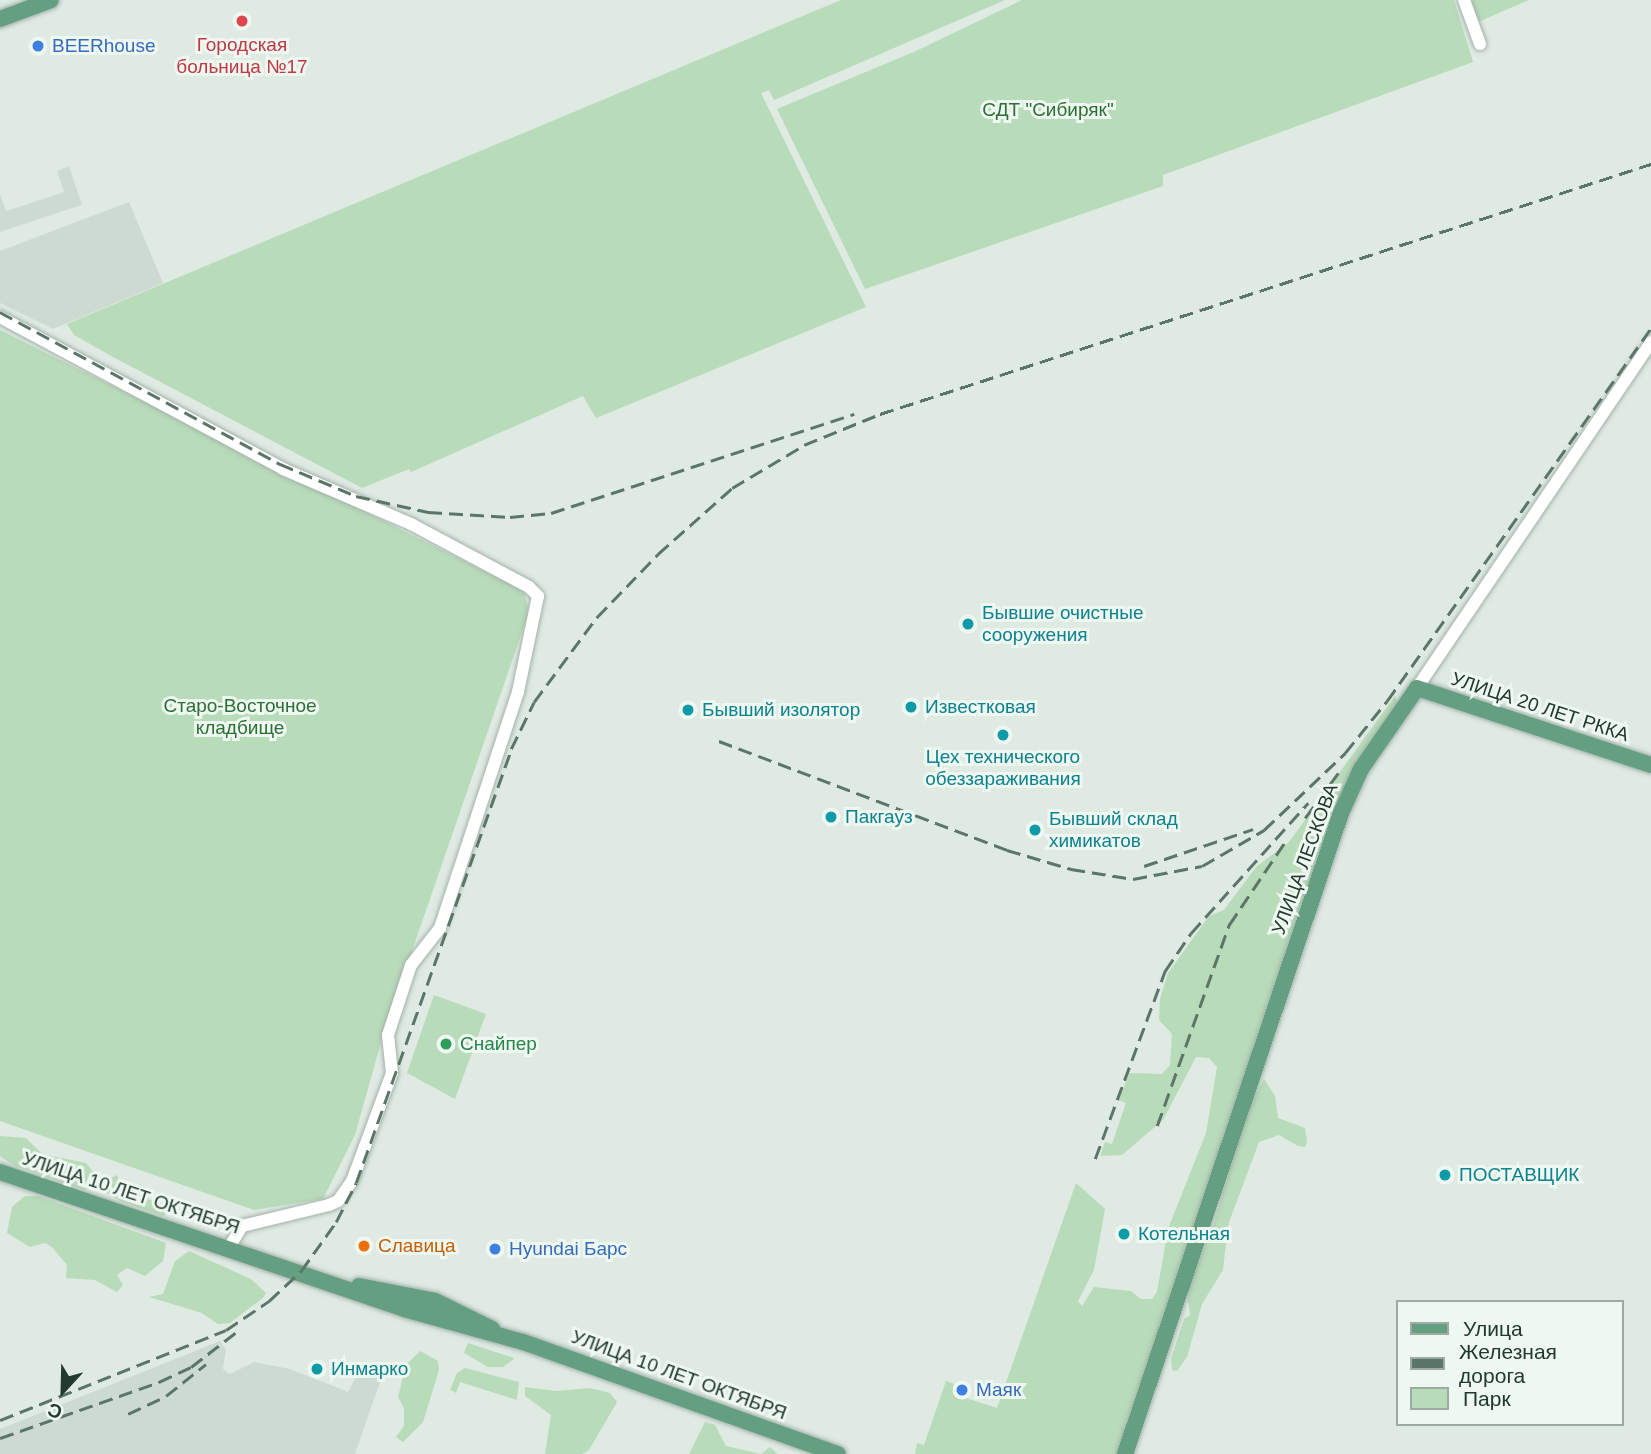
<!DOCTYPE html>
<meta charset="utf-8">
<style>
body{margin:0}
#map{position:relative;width:1651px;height:1454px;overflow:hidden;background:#dfeae3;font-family:Helvetica,sans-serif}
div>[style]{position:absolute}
.built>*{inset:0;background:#cddad1}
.green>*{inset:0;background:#b8dbb9}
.roads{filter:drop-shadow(0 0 2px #a2b2a9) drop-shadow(0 0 2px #a2b2a9)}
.minor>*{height:12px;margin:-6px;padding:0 6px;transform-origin:6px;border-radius:6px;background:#fff}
.major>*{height:16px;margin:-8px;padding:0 8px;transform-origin:8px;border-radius:8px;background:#649f82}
.rail>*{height:2.5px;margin-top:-1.25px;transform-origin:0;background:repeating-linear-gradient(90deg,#5b7668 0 14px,transparent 0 21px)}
.dots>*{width:19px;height:19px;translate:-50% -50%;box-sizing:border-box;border:4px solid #eff7f1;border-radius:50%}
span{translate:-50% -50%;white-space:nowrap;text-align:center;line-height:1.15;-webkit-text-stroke:6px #eff7f1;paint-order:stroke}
.health-label{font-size:19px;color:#be3a42}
.shop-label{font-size:19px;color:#366cbe}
.left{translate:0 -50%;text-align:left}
.park-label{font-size:19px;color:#2c7035}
.culture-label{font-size:19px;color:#0d838f}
.street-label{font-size:19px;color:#213a2d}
.leisure-label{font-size:19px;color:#27864d}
.food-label{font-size:19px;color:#c56008}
.legend{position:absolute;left:1396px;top:1300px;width:228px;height:126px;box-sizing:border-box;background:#eff7f1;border:2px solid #9daba3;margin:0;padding:9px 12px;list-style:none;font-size:21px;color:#213a2d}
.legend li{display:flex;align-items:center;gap:14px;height:35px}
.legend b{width:35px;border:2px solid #9daba3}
.north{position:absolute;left:28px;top:1356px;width:70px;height:70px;-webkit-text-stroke:5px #eff7f1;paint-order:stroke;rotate:202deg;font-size:19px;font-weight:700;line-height:28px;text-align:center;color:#213a2d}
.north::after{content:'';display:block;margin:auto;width:24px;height:32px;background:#213a2d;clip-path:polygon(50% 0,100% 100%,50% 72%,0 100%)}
</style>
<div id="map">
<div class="built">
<i style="clip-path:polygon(69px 166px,82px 205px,0 232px,0 194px,6px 211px,64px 192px,57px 171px)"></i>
<i style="clip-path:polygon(129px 202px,163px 283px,53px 329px,0 303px,0 251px)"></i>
<i style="clip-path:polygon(220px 1341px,226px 1350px,223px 1369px,230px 1374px,254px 1362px,290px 1369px,348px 1392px,359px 1371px,381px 1379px,355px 1454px,0 1454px,0 1429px)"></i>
</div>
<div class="green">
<i style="clip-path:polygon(841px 0,1005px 0,774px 100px,769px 90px,761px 93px,866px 307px,596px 418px,583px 396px,411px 472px,409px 469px,362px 488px,113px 357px,74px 335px,67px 324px)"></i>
<i style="clip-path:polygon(1022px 0,1454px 0,1473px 62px,1163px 175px,1163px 186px,865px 289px,777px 109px,916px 51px)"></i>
<i style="clip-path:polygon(1470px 0,1529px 0,1478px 22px)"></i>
<i style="clip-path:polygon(0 330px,524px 591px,529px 612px,383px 1035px,355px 1135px,323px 1199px,254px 1210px,0 1121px)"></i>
<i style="clip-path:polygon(1395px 696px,1398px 705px,1372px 745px,1121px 1454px,915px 1454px,917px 1443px,924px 1445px,946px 1381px,963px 1387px,960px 1396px,997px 1408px,1076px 1183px,1105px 1209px,1094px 1270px,1078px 1301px,1082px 1306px,1094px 1287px,1131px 1291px,1141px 1299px,1152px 1299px,1157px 1292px,1168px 1229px,1206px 1133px,1217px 1067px,1209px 1058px,1196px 1057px,1163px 1120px,1122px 1155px,1100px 1156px,1105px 1142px,1112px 1144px,1126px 1103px,1119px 1100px,1129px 1073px,1162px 1074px,1170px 1065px,1172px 1034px,1159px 1020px,1160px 999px,1168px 973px,1209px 916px,1224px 910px,1256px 867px,1289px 842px)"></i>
<i style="clip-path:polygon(434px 995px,486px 1014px,455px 1099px,407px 1073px)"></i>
<i style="clip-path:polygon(1264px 1079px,1275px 1096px,1278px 1118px,1305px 1128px,1307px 1142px,1305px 1147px,1298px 1146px,1279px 1135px,1259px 1142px,1228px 1225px,1223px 1270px,1202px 1304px,1187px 1357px,1177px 1371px,1172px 1370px,1171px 1359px,1184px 1319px,1190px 1315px,1187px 1293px,1214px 1223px,1248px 1109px)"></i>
<i style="clip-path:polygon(0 1136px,26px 1138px,42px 1154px,86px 1163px,94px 1173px,91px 1186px,85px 1190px,13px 1165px,0 1156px)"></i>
<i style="clip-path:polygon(116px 1175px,130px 1190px,173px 1211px,163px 1216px,120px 1201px,105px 1192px,108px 1180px)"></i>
<i style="clip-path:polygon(25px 1196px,38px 1196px,166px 1243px,163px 1261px,145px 1276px,127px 1268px,117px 1275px,123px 1285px,117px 1292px,95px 1280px,66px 1278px,67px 1265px,52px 1247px,45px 1243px,30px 1247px,7px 1233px,12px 1207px)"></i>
<i style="clip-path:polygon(189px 1251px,251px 1279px,266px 1293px,264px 1297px,230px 1323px,218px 1324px,202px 1313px,149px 1297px,163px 1294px,175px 1261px)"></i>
<i style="clip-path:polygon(468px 1343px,514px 1358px,514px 1359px,503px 1367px,488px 1367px,464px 1353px)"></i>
<i style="clip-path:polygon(420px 1351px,438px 1361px,439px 1370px,423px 1422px,403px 1442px,396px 1437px,404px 1426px,404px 1408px,398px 1397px,406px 1365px)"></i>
<i style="clip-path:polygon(465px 1368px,519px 1382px,517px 1400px,460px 1382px,456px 1393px,450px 1390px,457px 1373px)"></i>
<i style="clip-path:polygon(525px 1387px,556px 1391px,590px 1388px,610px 1393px,617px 1402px,589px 1450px,582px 1454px,545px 1454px,551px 1415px,525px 1396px)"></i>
<i style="clip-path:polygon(705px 1422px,715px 1425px,726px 1446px,761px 1454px,770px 1447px,778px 1454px,689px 1454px)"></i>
</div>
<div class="roads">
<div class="minor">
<i style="left:1464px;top:0;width:47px;rotate:70deg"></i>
<i style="left:0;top:317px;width:321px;rotate:28.2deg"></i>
<i style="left:283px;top:469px;width:139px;rotate:23.3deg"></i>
<i style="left:411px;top:524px;width:134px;rotate:28.1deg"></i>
<i style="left:529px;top:587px;width:13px;rotate:45deg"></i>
<i style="left:538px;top:596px;width:98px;rotate:101.8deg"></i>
<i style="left:518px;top:692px;width:249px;rotate:108.3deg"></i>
<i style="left:440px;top:928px;width:47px;rotate:128.1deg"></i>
<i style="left:411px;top:965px;width:74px;rotate:108.2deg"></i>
<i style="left:388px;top:1035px;width:38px;rotate:84deg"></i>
<i style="left:392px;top:1073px;width:115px;rotate:110.3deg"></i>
<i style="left:352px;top:1181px;width:24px;rotate:125deg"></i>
<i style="left:338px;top:1201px;width:10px;rotate:156deg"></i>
<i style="left:329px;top:1205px;width:89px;rotate:166.4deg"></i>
<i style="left:242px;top:1226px;width:26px;rotate:121deg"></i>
<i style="left:1417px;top:688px;width:418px;rotate:-55.9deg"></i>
</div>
<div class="major">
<i style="left:0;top:19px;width:54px;rotate:-20.4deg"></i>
<i style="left:0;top:1172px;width:427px;rotate:18.7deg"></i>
<i style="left:404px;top:1309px;width:123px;rotate:15.5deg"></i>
<i style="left:523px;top:1342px;width:334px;rotate:19.6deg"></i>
<i style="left:359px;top:1286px;width:77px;rotate:11.2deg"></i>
<i style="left:435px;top:1301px;width:64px;rotate:26.2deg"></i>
<i style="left:1125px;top:1454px;width:676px;rotate:-71.38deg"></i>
<i style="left:1341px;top:813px;width:48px;rotate:-65.6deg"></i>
<i style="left:1361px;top:769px;width:98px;rotate:-55.3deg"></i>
<i style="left:1417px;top:688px;width:246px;rotate:18.2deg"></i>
</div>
</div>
<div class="rail">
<i style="left:0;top:312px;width:319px;rotate:28.5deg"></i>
<i style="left:280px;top:464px;width:82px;rotate:22.8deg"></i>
<i style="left:356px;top:496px;width:74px;rotate:12.5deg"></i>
<i style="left:428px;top:512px;width:82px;rotate:3.5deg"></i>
<i style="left:510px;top:517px;width:41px;rotate:-5.6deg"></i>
<i style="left:551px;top:513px;width:319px;rotate:-18.1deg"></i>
<i style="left:719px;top:741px;width:308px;rotate:20.7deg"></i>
<i style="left:1007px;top:850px;width:67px;rotate:16.5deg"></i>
<i style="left:1071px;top:869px;width:63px;rotate:9.2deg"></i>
<i style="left:1133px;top:879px;width:70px;rotate:-10.7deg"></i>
<i style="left:1202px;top:866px;width:72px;rotate:-30.1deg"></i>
<i style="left:1264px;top:830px;width:112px;rotate:-43.5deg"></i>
<i style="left:1345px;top:753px;width:67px;rotate:-51.1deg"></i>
<i style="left:1387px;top:701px;width:457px;rotate:-54.7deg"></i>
<i style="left:1305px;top:818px;width:56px;rotate:-53.7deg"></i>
<i style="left:1144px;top:866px;width:115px;rotate:-18.7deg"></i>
<i style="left:1157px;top:1126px;width:214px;rotate:-70.3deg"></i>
<i style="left:1229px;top:925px;width:104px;rotate:-56deg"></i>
<i style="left:1095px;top:1159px;width:201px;rotate:-69.6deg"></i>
<i style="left:1165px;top:971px;width:46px;rotate:-55.6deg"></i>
<i style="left:1191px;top:933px;width:175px;rotate:-48deg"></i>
<i style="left:128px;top:1414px;width:42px;rotate:-25.3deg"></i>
<i style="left:166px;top:1396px;width:51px;rotate:-38.7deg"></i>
<i style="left:0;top:1420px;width:243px;rotate:-21.7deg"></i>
<i style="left:226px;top:1330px;width:52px;rotate:-34deg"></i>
<i style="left:269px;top:1301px;width:44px;rotate:-43.2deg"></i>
<i style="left:301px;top:1271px;width:60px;rotate:-54.5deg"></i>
<i style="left:336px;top:1222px;width:44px;rotate:-62.9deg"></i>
<i style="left:356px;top:1183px;width:461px;rotate:-70.3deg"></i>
<i style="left:511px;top:749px;width:52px;rotate:-63.9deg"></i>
<i style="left:534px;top:702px;width:106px;rotate:-53.5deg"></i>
<i style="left:597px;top:617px;width:88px;rotate:-45.9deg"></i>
<i style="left:658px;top:554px;width:99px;rotate:-41.7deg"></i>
<i style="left:732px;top:488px;width:84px;rotate:-30.8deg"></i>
<i style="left:804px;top:445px;width:82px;rotate:-22.2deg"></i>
<i style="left:880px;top:414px;width:811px;rotate:-17.97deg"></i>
<i style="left:0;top:1438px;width:169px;rotate:-19.4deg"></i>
<i style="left:159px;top:1382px;width:35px;rotate:-25deg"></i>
<i style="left:191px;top:1367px;width:56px;rotate:-37.7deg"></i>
</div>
<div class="dots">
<i style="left:242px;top:21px;background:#e0444e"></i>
<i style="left:38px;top:46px;background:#3f7fe0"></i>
<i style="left:968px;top:624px;background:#0f9aa8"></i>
<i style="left:911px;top:707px;background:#0f9aa8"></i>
<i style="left:688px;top:710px;background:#0f9aa8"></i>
<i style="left:1003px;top:735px;background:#0f9aa8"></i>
<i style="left:831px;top:817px;background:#0f9aa8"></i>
<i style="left:1035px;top:830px;background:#0f9aa8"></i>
<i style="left:446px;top:1044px;background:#2e9e5b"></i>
<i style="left:1445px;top:1175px;background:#0f9aa8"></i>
<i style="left:1124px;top:1234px;background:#0f9aa8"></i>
<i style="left:364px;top:1246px;background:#e8710a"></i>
<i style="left:495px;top:1249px;background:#3f7fe0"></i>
<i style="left:317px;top:1369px;background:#0f9aa8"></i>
<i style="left:962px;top:1390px;background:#3f7fe0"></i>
</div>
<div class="health-label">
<span style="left:242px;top:56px">Городская<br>больница №17</span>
</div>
<div class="shop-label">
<span class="left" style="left:52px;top:46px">BEERhouse</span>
<span class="left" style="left:509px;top:1249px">Hyundai Барс</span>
<span class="left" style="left:976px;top:1390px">Маяк</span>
</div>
<div class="park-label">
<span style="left:1048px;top:110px">СДТ "Сибиряк"</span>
<span style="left:240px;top:717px">Старо-Восточное<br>кладбище</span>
</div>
<div class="culture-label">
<span class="left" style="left:982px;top:624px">Бывшие очистные<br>сооружения</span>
<span class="left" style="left:925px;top:707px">Известковая</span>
<span class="left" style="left:702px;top:710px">Бывший изолятор</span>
<span style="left:1003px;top:768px">Цех технического<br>обеззараживания</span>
<span class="left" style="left:845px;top:817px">Пакгауз</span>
<span class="left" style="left:1049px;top:830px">Бывший склад<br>химикатов</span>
<span class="left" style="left:1459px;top:1175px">ПОСТАВЩИК</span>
<span class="left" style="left:1138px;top:1234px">Котельная</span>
<span class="left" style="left:331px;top:1369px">Инмарко</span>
</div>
<div class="street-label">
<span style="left:1540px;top:707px;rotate:18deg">УЛИЦА 20 ЛЕТ РККА</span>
<span style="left:1305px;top:859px;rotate:-70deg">УЛИЦА ЛЕСКОВА</span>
<span style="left:131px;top:1193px;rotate:18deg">УЛИЦА 10 ЛЕТ ОКТЯБРЯ</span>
<span style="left:679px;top:1375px;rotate:20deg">УЛИЦА 10 ЛЕТ ОКТЯБРЯ</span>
</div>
<div class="leisure-label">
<span class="left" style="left:460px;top:1044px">Снайпер</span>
</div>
<div class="food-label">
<span class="left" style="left:378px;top:1246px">Славица</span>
</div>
<ul class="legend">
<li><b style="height:9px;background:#649f82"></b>Улица</li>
<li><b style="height:9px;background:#5b7668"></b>Железная дорога</li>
<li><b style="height:19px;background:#b8dbb9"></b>Парк</li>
</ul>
<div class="north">С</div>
</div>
